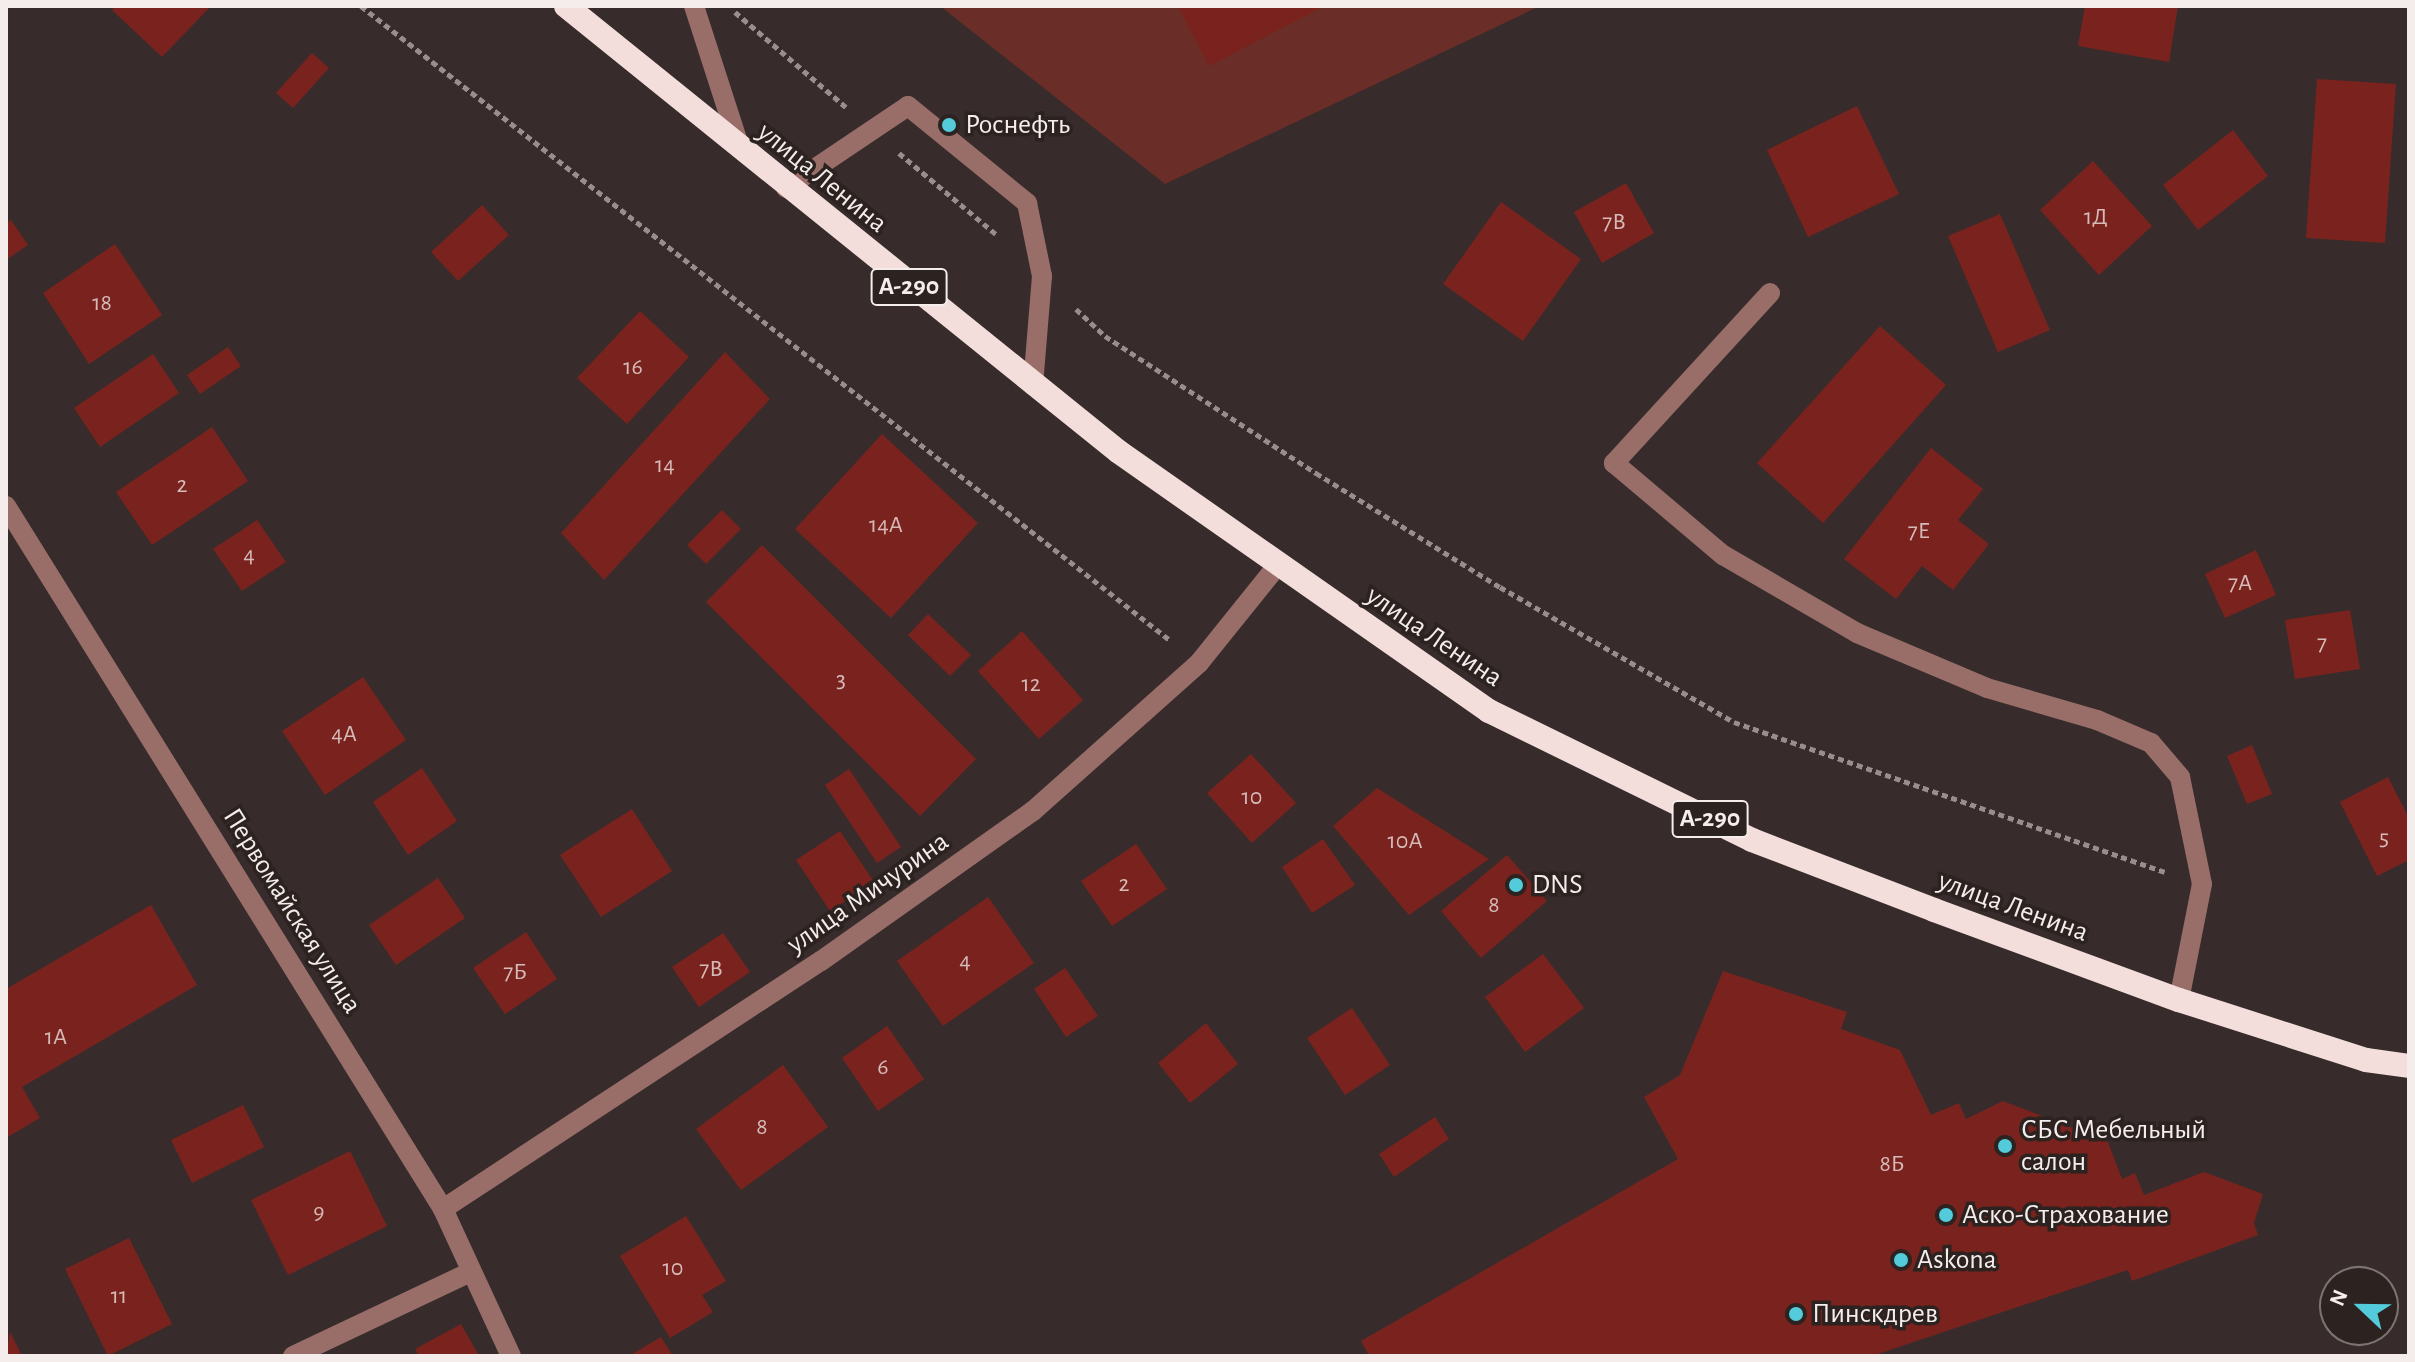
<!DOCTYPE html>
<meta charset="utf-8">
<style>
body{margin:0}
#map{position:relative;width:2415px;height:1362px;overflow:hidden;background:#372c2b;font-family:"Alegreya Sans",sans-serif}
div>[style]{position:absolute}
.green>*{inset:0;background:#6a2d27}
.building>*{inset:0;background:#7a231e}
.path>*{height:5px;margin-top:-2.5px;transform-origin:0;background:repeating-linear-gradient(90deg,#978e8d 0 6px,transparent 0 10px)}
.minor>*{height:20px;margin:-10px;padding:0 10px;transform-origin:10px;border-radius:10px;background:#996e69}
.highway>*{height:24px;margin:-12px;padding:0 12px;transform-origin:12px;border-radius:12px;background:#f4dedb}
.dots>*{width:22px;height:22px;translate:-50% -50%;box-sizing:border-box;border:4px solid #2c2321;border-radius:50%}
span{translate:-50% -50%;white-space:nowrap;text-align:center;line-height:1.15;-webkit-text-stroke:7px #2c2321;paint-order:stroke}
.number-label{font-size:24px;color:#d6bab8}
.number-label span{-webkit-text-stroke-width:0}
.shield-label span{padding:2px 6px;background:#2c2321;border:2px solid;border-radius:6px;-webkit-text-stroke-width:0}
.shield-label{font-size:26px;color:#f4edec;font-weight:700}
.poi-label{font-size:28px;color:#f4edec}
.left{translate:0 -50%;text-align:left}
.street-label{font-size:28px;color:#f4edec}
.frame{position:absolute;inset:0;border:8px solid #f4edec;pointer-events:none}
.north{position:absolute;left:2319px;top:1266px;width:80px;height:80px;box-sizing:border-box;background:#2c2321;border:2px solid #7c7472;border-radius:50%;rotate:292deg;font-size:22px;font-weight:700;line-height:32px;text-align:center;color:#f4edec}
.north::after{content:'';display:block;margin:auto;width:28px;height:36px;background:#53cbdb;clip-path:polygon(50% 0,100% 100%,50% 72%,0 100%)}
</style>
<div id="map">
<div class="green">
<i style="clip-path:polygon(940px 6px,1540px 6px,1165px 184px)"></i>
</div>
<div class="building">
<i style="clip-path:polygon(116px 6px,211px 6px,162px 57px,112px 10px)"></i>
<i style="clip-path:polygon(1178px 6px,1324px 6px,1209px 66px)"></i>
<i style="clip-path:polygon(2085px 6px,2178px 6px,2169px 62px,2078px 46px)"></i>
<i style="clip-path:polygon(312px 53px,329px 68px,293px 108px,276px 93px)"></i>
<i style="clip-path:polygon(2317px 79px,2396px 84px,2385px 243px,2306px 238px)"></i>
<i style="clip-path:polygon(1857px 106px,1899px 194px,1808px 237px,1767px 150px)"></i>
<i style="clip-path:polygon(2233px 130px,2268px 176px,2198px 230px,2163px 185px)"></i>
<i style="clip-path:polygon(2093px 161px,2152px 226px,2099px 275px,2040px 210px)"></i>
<i style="clip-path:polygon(1626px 183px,1654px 233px,1602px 263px,1574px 212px)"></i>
<i style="clip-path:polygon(1501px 202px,1581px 259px,1523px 341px,1443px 284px)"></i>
<i style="clip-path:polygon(482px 205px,509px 235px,458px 281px,431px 252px)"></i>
<i style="clip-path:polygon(2000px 214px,2050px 330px,1998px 352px,1948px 236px)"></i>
<i style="clip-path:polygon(11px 220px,28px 245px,6px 260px,6px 223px)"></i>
<i style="clip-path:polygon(115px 244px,162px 315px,89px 364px,43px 293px)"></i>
<i style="clip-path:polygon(640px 311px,689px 357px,627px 424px,577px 378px)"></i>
<i style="clip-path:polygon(1880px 326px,1946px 385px,1823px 523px,1757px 463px)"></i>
<i style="clip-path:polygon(228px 347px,241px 366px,200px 394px,187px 375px)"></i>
<i style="clip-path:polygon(725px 352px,770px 399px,604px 580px,561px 533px)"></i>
<i style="clip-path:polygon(153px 354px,179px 393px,100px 447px,74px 408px)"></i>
<i style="clip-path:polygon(212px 427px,248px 481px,152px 545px,116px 492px)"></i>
<i style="clip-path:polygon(882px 434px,978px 523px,891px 618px,795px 529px)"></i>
<i style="clip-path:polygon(1931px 448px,1983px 489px,1958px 520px,1989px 544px,1953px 590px,1922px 566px,1896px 599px,1844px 559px)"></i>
<i style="clip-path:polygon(722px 510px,741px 529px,706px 564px,687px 545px)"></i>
<i style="clip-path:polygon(257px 520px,286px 562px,242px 591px,213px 549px)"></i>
<i style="clip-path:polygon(762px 545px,976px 759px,920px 816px,706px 602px)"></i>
<i style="clip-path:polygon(2256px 550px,2276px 595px,2225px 618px,2205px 574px)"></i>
<i style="clip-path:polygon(2350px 610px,2360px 669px,2295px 679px,2285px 620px)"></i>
<i style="clip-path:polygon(928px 614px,971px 655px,950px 676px,908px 635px)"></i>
<i style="clip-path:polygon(1022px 631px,1083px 700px,1039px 739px,978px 671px)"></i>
<i style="clip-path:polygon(363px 677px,406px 740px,325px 795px,282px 731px)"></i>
<i style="clip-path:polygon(2252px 745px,2272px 794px,2247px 804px,2227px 756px)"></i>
<i style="clip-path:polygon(1251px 754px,1296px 803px,1252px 843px,1207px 793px)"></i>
<i style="clip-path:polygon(422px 768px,457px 821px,408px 855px,373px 802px)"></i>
<i style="clip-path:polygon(849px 769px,901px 847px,877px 863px,825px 785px)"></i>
<i style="clip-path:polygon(2388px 777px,2409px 818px,2409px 860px,2377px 876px,2340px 802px)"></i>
<i style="clip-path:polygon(1377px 788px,1489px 859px,1409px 915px,1333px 826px)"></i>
<i style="clip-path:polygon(632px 809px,672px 871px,601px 917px,560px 855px)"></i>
<i style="clip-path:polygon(840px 831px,874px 882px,830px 911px,796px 860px)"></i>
<i style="clip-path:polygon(1323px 839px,1355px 885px,1312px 913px,1282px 867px)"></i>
<i style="clip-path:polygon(1136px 844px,1167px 889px,1112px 926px,1081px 881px)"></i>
<i style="clip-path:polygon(1507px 855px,1547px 901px,1481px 958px,1441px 911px)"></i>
<i style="clip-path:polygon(438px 878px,465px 918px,396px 965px,369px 925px)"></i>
<i style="clip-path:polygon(988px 897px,1034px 963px,943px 1026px,897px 961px)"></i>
<i style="clip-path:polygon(151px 905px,197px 985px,22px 1087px,40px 1118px,6px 1138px,6px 989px)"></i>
<i style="clip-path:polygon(526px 932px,557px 979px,505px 1014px,473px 968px)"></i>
<i style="clip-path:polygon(723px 933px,750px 972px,699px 1007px,672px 967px)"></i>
<i style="clip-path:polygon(1543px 954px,1584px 1008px,1525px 1052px,1485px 997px)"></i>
<i style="clip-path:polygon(1065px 968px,1098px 1016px,1066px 1037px,1034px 989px)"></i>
<i style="clip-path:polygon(1723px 971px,1847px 1012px,1841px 1029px,1900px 1050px,1931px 1115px,1959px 1103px,1966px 1119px,2003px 1101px,2108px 1142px,2122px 1179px,2135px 1173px,2144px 1195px,2204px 1172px,2263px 1194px,2254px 1223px,2258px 1235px,2132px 1281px,2128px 1270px,1872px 1356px,1369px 1356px,1361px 1341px,1678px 1159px,1644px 1097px,1680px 1075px)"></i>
<i style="clip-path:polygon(1352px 1008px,1390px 1065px,1345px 1095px,1307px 1038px)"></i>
<i style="clip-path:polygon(1206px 1023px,1238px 1064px,1190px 1103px,1158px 1063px)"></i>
<i style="clip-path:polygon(887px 1026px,924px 1079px,878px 1111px,842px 1058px)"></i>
<i style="clip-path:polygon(783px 1065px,828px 1127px,741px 1190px,696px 1129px)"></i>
<i style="clip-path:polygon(243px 1105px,264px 1147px,192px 1183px,171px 1140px)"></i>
<i style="clip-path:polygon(1435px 1117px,1449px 1139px,1394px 1177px,1379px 1154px)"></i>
<i style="clip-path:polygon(350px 1151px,387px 1226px,288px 1275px,251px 1200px)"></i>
<i style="clip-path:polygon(686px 1216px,726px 1281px,702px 1295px,713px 1312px,670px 1338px,620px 1256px)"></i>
<i style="clip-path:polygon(129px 1238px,172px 1324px,108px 1356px,65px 1269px)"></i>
<i style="clip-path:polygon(461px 1324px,479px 1356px,419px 1356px,415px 1349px)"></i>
<i style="clip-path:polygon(10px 1332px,22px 1356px,6px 1356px)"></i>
<i style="clip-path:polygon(661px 1337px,673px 1356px,629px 1356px)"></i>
</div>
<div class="path">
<i style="left:361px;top:6px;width:1028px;rotate:38.09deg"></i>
<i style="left:735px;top:12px;width:146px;rotate:40.6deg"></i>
<i style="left:899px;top:153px;width:126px;rotate:39.9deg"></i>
<i style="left:1076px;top:309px;width:40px;rotate:43deg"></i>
<i style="left:1105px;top:336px;width:252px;rotate:33deg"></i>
<i style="left:1316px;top:473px;width:216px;rotate:31.8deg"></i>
<i style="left:1500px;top:587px;width:270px;rotate:30deg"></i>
<i style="left:1734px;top:722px;width:456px;rotate:19.2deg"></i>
</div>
<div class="minor">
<i style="left:694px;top:6px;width:149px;rotate:72.1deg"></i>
<i style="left:786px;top:188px;width:147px;rotate:-33.9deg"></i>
<i style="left:908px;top:106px;width:154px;rotate:39.2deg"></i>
<i style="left:1027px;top:203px;width:75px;rotate:78.4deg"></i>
<i style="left:1042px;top:276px;width:110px;rotate:94.7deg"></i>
<i style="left:1770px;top:293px;width:231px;rotate:132.5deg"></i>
<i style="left:1614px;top:463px;width:143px;rotate:40.2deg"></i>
<i style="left:1723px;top:555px;width:155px;rotate:30.2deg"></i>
<i style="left:1857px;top:633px;width:141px;rotate:22.9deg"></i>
<i style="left:1987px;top:688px;width:115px;rotate:16.2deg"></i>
<i style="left:2097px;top:720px;width:59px;rotate:23.1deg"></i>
<i style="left:2151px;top:743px;width:45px;rotate:49.5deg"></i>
<i style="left:2180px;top:777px;width:109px;rotate:78.4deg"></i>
<i style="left:2202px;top:884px;width:118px;rotate:101.2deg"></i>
<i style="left:6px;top:506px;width:828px;rotate:58.13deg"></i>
<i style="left:443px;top:1209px;width:162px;rotate:65.2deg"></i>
<i style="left:443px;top:1209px;width:452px;rotate:-33.3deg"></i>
<i style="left:821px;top:961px;width:260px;rotate:-35.3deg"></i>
<i style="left:1033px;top:811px;width:222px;rotate:-41.7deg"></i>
<i style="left:1199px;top:663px;width:124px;rotate:-51.2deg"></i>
<i style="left:293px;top:1356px;width:197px;rotate:-25.3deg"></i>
</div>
<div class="highway">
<i style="left:566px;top:6px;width:710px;rotate:38.89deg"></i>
<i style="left:1119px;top:452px;width:452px;rotate:35deg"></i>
<i style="left:1489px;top:711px;width:293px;rotate:26.1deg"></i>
<i style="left:1752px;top:840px;width:195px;rotate:21deg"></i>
<i style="left:1934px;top:910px;width:261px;rotate:20.2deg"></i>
<i style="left:2179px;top:1000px;width:196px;rotate:17.8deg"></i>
<i style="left:2366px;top:1060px;width:43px;rotate:7.9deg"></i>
</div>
<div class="dots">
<i style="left:949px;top:125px;background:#53cbdb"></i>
<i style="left:1516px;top:885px;background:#53cbdb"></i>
<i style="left:2005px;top:1146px;background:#53cbdb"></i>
<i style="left:1946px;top:1215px;background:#53cbdb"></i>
<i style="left:1901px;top:1260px;background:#53cbdb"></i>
<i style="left:1796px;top:1314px;background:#53cbdb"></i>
</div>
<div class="number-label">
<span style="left:2096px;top:218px">1Д</span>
<span style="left:1614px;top:223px">7В</span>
<span style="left:102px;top:304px">18</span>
<span style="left:633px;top:368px">16</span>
<span style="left:665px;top:466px">14</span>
<span style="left:182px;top:486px">2</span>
<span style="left:886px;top:526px">14А</span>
<span style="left:1919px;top:532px">7Е</span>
<span style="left:249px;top:556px">4</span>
<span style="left:2240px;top:584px">7А</span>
<span style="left:2322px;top:644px">7</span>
<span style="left:841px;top:681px">3</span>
<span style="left:1031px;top:685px">12</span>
<span style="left:344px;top:735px">4А</span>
<span style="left:1252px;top:798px">10</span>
<span style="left:2384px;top:839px">5</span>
<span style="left:1405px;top:842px">10А</span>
<span style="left:1124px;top:885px">2</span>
<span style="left:1494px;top:906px">8</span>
<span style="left:965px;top:962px">4</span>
<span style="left:711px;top:970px">7В</span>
<span style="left:515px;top:973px">7Б</span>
<span style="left:56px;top:1038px">1А</span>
<span style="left:883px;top:1068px">6</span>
<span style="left:762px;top:1128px">8</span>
<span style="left:1892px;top:1165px">8Б</span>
<span style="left:319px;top:1213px">9</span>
<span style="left:673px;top:1269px">10</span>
<span style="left:119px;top:1297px">11</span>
</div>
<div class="shield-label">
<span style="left:909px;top:287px">А-290</span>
<span style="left:1710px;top:819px">А-290</span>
</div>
<div class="poi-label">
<span class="left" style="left:965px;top:125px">Роснефть</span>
<span class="left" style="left:1532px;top:885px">DNS</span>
<span class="left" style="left:2021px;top:1146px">СБС Мебельный<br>салон</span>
<span class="left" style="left:1962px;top:1215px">Аско-Страхование</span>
<span class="left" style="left:1917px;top:1260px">Askona</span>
<span class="left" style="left:1812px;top:1314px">Пинскдрев</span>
</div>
<div class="street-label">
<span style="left:822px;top:178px;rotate:39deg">улица Ленина</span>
<span style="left:1434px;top:637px;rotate:34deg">улица Ленина</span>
<span style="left:868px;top:893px;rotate:-35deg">улица Мичурина</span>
<span style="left:2013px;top:907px;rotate:20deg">улица Ленина</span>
<span style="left:292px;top:911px;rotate:58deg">Первомайская улица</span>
</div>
<div class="frame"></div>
<div class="north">N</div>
</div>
